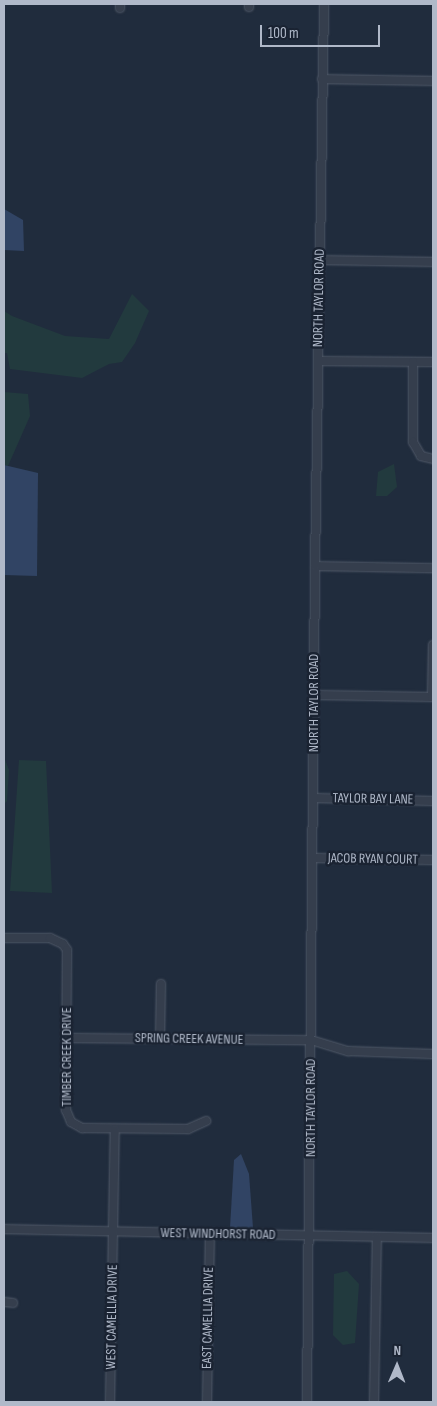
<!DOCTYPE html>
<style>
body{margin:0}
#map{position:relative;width:437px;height:1406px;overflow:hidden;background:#202c3d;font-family:"Sofia Sans Condensed",sans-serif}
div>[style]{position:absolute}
.green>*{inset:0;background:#223a3e}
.water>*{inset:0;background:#314464}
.roads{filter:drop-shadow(0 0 1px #505968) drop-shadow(0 0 1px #505968)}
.minor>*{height:8px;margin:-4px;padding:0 4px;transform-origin:4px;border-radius:4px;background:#353e4d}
span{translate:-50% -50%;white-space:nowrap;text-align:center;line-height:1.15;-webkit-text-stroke:5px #1a2332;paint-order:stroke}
.street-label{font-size:14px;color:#b0b9c9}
.frame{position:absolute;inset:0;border:5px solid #b0b9c9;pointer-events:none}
.north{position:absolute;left:372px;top:1341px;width:50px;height:50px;-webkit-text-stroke:4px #1a2332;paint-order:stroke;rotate:1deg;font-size:14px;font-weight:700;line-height:20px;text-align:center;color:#b0b9c9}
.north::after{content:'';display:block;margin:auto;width:18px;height:22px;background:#b0b9c9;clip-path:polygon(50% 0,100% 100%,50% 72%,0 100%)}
.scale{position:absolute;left:260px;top:25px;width:120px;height:22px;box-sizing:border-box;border:2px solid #b0b9c9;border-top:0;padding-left:6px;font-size:15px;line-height:18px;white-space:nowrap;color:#b0b9c9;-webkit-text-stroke:4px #1a2332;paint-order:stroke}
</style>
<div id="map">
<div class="green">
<i style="clip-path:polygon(132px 294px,149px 311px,135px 343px,122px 362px,109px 364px,82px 378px,10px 369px,7px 353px,4px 353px,4px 311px,12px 316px,65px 336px,109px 339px)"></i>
<i style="clip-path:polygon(4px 392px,28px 394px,30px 416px,8px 466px,4px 465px)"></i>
<i style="clip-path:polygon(394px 464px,397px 487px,387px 496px,376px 496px,378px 472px)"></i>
<i style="clip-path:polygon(4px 757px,9px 770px,7px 801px,4px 804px)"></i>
<i style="clip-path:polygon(19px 760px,46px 761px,52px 893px,10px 891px)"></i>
<i style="clip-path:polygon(347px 1271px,359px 1284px,355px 1343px,343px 1345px,333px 1335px,334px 1274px)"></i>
</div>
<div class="water">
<i style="clip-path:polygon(4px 209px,23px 220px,24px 251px,4px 250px)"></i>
<i style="clip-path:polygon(4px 465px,38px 473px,37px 576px,4px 575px)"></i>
<i style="clip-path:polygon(241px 1154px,249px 1174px,253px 1228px,230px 1228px,234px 1160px)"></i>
</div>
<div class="roads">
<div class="minor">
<i style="left:249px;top:7px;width:3px;rotate:-90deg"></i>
<i style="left:120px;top:8px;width:4px;rotate:-90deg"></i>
<i style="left:322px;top:79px;width:111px;rotate:1deg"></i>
<i style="left:320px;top:260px;width:113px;rotate:1deg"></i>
<i style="left:318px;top:361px;width:115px;rotate:0.5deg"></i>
<i style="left:413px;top:362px;width:80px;rotate:90deg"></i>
<i style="left:413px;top:442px;width:16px;rotate:60deg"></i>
<i style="left:421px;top:456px;width:12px;rotate:14deg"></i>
<i style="left:315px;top:566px;width:118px;rotate:1deg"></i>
<i style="left:314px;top:695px;width:119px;rotate:1deg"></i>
<i style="left:432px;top:697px;width:52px;rotate:-88.9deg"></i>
<i style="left:313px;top:798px;width:120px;rotate:1.4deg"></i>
<i style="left:313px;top:858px;width:120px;rotate:1deg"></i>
<i style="left:4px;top:938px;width:46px"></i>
<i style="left:50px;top:938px;width:14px;rotate:25deg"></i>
<i style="left:63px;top:944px;width:7px;rotate:56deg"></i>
<i style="left:67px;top:950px;width:160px;rotate:90.4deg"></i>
<i style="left:66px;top:1110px;width:13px;rotate:67deg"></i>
<i style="left:71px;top:1122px;width:13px;rotate:29deg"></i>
<i style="left:82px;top:1128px;width:106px;rotate:0.5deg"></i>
<i style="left:188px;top:1129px;width:20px;rotate:-24deg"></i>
<i style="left:66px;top:1038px;width:245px;rotate:0.5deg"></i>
<i style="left:311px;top:1040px;width:39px;rotate:17deg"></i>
<i style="left:348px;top:1051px;width:85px;rotate:2deg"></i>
<i style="left:160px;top:1039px;width:55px;rotate:-89deg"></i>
<i style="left:4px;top:1229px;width:429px;rotate:1.2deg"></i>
<i style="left:4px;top:1302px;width:9px;rotate:6deg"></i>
<i style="left:110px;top:1402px;width:273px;rotate:-89deg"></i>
<i style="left:207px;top:1402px;width:169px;rotate:-89deg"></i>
<i style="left:307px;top:1402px;width:836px;rotate:-89.45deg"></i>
<i style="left:315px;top:566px;width:562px;rotate:-89.08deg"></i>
<i style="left:374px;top:1402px;width:165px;rotate:-89deg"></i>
</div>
</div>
<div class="street-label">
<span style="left:319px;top:298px;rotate:-89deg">NORTH TAYLOR ROAD</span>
<span style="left:314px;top:703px;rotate:-90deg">NORTH TAYLOR ROAD</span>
<span style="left:373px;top:799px;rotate:1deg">TAYLOR BAY LANE</span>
<span style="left:373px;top:859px;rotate:1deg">JACOB RYAN COURT</span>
<span style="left:189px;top:1039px;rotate:1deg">SPRING CREEK AVENUE</span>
<span style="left:67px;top:1057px;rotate:-90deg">TIMBER CREEK DRIVE</span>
<span style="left:311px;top:1108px;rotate:-90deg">NORTH TAYLOR ROAD</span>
<span style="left:218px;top:1234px;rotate:1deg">WEST WINDHORST ROAD</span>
<span style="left:112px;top:1317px;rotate:-89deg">WEST CAMELLIA DRIVE</span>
<span style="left:208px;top:1318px;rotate:-89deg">EAST CAMELLIA DRIVE</span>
</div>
<div class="frame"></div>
<div class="north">N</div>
<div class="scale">100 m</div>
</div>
